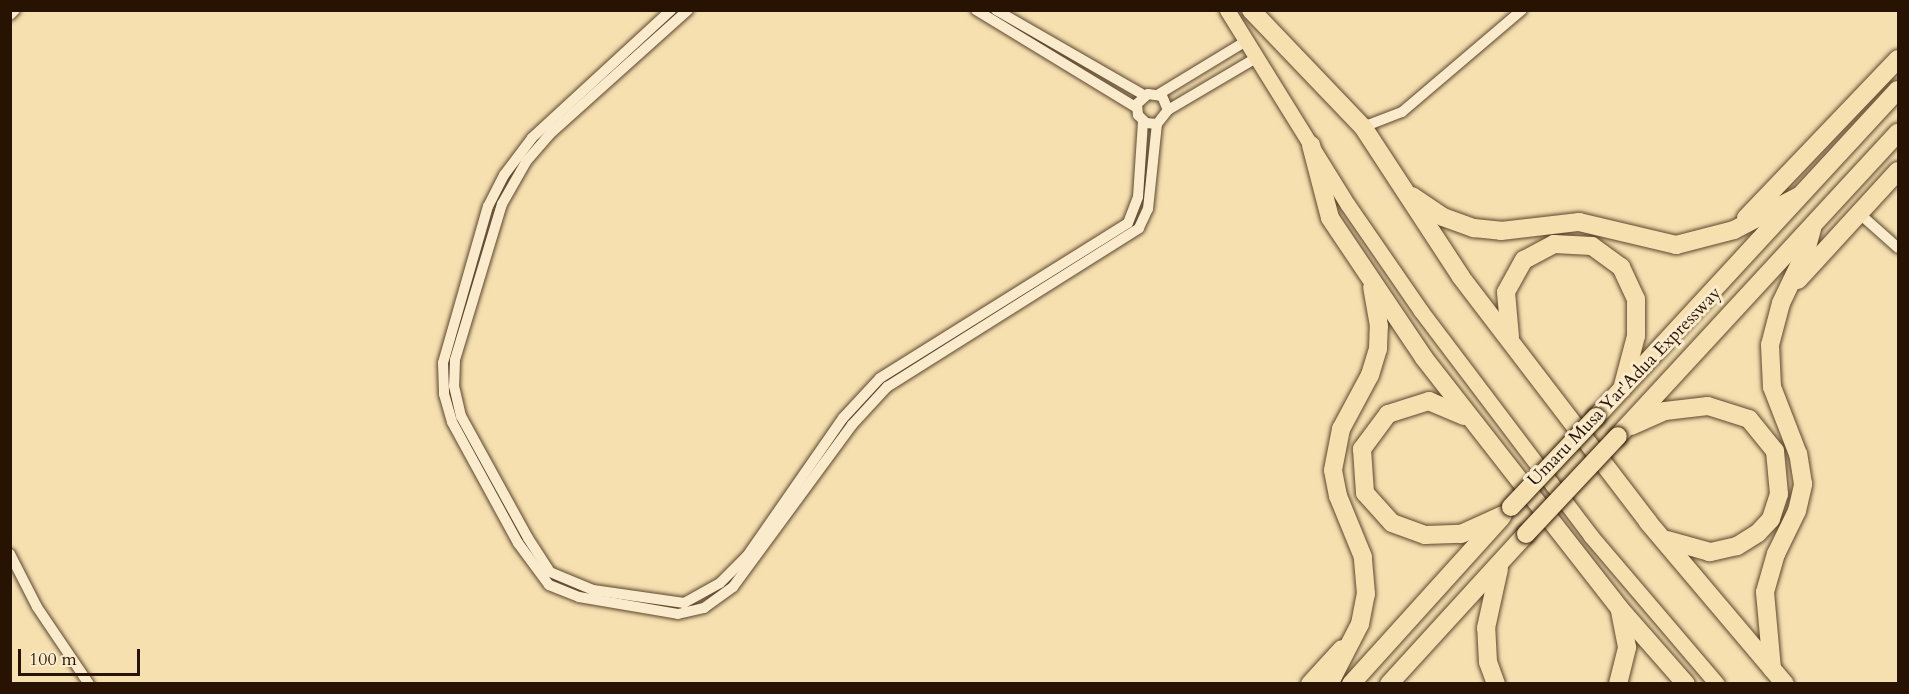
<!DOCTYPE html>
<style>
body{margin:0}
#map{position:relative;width:1909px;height:694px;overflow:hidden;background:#f6e0b0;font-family:Cardo,serif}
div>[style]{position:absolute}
.roads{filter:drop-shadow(0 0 2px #5c462e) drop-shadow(0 0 2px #5c462e)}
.street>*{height:10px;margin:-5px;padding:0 5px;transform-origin:5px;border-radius:5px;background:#f9ebcc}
.primary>*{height:15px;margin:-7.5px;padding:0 7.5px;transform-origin:7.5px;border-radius:7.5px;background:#f6e0b0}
.highway>*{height:18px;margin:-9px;padding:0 9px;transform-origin:9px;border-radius:9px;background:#f6e0b0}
.bridges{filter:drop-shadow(0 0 2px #281303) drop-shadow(0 0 2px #281303)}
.highway-bridge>*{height:18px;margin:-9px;padding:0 9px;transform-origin:9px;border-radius:9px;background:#f6e0b0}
span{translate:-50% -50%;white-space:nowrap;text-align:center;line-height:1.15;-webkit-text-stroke:6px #f9ebcc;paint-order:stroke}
.street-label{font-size:18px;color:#281303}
.frame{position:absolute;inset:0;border:12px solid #281303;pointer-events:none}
.scale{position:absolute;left:18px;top:649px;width:122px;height:27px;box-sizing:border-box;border:3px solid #281303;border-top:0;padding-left:8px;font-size:18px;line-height:21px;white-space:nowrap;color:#281303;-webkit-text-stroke:4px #f9ebcc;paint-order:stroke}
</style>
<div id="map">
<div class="roads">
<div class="street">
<i style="left:671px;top:10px;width:189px;rotate:137.4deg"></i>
<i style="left:532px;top:138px;width:46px;rotate:127.1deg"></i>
<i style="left:504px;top:175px;width:35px;rotate:117deg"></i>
<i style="left:488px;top:206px;width:163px;rotate:106deg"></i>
<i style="left:443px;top:363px;width:31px;rotate:88deg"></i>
<i style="left:444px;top:394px;width:29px;rotate:74deg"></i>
<i style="left:452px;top:422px;width:138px;rotate:61.4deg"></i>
<i style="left:518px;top:543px;width:52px;rotate:53.6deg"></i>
<i style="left:549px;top:585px;width:32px;rotate:22deg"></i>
<i style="left:579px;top:597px;width:100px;rotate:9.7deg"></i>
<i style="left:678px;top:614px;width:27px;rotate:-13deg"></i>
<i style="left:704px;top:608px;width:36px;rotate:-36deg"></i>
<i style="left:733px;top:587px;width:201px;rotate:-53.7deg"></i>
<i style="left:852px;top:425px;width:52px;rotate:-47.4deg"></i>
<i style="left:887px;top:387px;width:298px;rotate:-32.2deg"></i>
<i style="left:1139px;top:228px;width:21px;rotate:-65deg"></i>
<i style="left:1148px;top:209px;width:85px;rotate:-84deg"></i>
<i style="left:1157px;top:124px;width:18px;rotate:-52deg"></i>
<i style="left:1168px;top:110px;width:15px;rotate:-113deg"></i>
<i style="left:1162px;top:96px;width:14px;rotate:-172deg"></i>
<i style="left:1148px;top:94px;width:15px;rotate:138deg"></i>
<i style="left:1137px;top:104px;width:11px;rotate:85deg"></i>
<i style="left:1138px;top:115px;width:11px;rotate:45deg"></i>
<i style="left:1146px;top:123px;width:11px;rotate:5deg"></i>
<i style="left:688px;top:10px;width:186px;rotate:138.1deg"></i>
<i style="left:550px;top:134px;width:37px;rotate:131deg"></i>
<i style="left:526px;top:162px;width:48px;rotate:119.7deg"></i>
<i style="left:502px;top:204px;width:163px;rotate:106.8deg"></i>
<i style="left:455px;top:360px;width:26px;rotate:92deg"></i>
<i style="left:454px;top:386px;width:31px;rotate:77deg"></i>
<i style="left:461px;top:416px;width:139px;rotate:61.2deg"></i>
<i style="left:528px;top:538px;width:40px;rotate:57.1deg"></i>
<i style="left:550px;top:572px;width:47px;rotate:22.7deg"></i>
<i style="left:593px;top:590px;width:92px;rotate:8.1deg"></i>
<i style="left:684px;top:603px;width:41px;rotate:-29.1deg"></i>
<i style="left:720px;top:583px;width:38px;rotate:-45deg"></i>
<i style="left:747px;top:556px;width:168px;rotate:-55.2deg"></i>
<i style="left:843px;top:418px;width:54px;rotate:-47.2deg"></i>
<i style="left:880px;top:378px;width:292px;rotate:-32deg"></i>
<i style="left:1128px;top:223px;width:28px;rotate:-69deg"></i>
<i style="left:1138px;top:197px;width:76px;rotate:-86.2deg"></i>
<i style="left:976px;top:10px;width:188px;rotate:31.3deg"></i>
<i style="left:996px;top:10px;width:171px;rotate:29.9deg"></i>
<i style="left:10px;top:15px;width:7px;rotate:-45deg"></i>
<i style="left:1159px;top:94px;width:102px;rotate:-31.3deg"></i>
<i style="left:1168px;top:110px;width:102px;rotate:-30.6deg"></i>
<i style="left:1363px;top:127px;width:42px;rotate:-21deg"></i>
<i style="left:1402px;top:112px;width:157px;rotate:-40.4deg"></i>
<i style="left:1860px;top:214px;width:51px;rotate:41.8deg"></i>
<i style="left:10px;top:554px;width:59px;rotate:63deg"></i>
<i style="left:37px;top:607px;width:93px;rotate:56deg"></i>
</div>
<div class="primary">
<i style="left:1227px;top:10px;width:229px;rotate:58.2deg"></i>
<i style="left:1348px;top:205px;width:129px;rotate:55.4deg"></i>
<i style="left:1421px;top:311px;width:282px;rotate:52.9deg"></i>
<i style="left:1591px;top:536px;width:194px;rotate:49.6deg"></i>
</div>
<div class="highway">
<i style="left:1251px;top:10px;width:162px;rotate:46.3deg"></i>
<i style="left:1363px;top:127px;width:179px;rotate:56.8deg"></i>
<i style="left:1461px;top:277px;width:308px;rotate:52.6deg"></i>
<i style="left:1648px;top:522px;width:212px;rotate:49.8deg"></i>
<i style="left:1311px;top:145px;width:75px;rotate:75.4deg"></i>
<i style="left:1330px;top:218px;width:169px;rotate:56.1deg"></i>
<i style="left:1424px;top:358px;width:318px;rotate:52deg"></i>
<i style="left:1620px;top:609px;width:100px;rotate:48.7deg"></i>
<i style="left:1412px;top:196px;width:37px;rotate:34deg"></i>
<i style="left:1443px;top:217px;width:33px;rotate:20deg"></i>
<i style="left:1474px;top:228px;width:27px;rotate:6deg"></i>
<i style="left:1501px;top:231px;width:79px;rotate:-6.6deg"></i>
<i style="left:1579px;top:222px;width:100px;rotate:13.3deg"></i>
<i style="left:1676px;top:245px;width:60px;rotate:-14.5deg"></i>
<i style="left:1734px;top:230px;width:73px;rotate:-27.6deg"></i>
<i style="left:1746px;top:218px;width:220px;rotate:-46.3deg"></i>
<i style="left:1798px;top:280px;width:148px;rotate:-47.5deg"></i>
<i style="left:1510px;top:337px;width:45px;rotate:-95.1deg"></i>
<i style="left:1506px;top:292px;width:37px;rotate:-61deg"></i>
<i style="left:1524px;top:260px;width:34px;rotate:-28deg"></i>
<i style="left:1554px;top:244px;width:38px;rotate:3deg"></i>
<i style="left:1592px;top:246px;width:36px;rotate:36deg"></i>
<i style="left:1621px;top:267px;width:35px;rotate:65deg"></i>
<i style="left:1636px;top:299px;width:37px;rotate:90deg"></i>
<i style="left:1636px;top:336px;width:55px;rotate:104.8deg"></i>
<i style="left:1464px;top:416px;width:38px;rotate:-157deg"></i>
<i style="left:1429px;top:401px;width:43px;rotate:162.4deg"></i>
<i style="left:1388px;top:414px;width:44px;rotate:126.6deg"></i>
<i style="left:1362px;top:449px;width:44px;rotate:86.1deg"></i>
<i style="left:1365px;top:493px;width:40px;rotate:48deg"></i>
<i style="left:1392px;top:523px;width:35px;rotate:20deg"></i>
<i style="left:1425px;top:535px;width:36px;rotate:-2deg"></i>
<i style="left:1461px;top:534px;width:46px;rotate:-24.3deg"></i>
<i style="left:1596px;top:417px;width:445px;rotate:-47.3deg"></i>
<i style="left:1631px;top:426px;width:37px;rotate:-24deg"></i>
<i style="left:1665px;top:411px;width:43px;rotate:-6.6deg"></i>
<i style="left:1708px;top:406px;width:43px;rotate:17.6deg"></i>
<i style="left:1749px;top:419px;width:41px;rotate:50.9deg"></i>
<i style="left:1775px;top:451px;width:43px;rotate:84.7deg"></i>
<i style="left:1779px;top:494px;width:26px;rotate:108deg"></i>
<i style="left:1771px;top:519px;width:19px;rotate:133deg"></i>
<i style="left:1758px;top:533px;width:25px;rotate:148deg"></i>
<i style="left:1737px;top:546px;width:28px;rotate:167deg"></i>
<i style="left:1710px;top:552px;width:45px;rotate:-164.4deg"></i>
<i style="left:1618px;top:436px;width:413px;rotate:-47.3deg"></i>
<i style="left:1772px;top:669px;width:77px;rotate:-95.2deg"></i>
<i style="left:1765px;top:592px;width:40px;rotate:-74deg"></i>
<i style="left:1776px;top:554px;width:48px;rotate:-64deg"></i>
<i style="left:1797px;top:511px;width:28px;rotate:-77deg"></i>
<i style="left:1803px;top:484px;width:30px;rotate:-99deg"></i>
<i style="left:1798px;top:454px;width:72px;rotate:-111.2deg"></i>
<i style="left:1772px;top:387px;width:42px;rotate:-92.7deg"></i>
<i style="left:1770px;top:345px;width:43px;rotate:-75.3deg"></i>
<i style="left:1781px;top:303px;width:58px;rotate:-64.3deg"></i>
<i style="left:1806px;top:251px;width:24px;rotate:-75deg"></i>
<i style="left:1310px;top:684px;width:47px;rotate:-47.6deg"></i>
<i style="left:1329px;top:684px;width:68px;rotate:-62.7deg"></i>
<i style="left:1360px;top:624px;width:31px;rotate:-79deg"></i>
<i style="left:1366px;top:594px;width:37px;rotate:-95deg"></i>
<i style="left:1363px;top:557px;width:66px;rotate:-112.3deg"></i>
<i style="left:1338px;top:496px;width:26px;rotate:-101deg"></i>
<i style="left:1333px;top:470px;width:42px;rotate:-79deg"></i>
<i style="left:1341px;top:429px;width:61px;rotate:-61.8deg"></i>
<i style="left:1370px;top:375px;width:27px;rotate:-73deg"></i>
<i style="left:1378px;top:349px;width:23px;rotate:-88deg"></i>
<i style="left:1379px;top:326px;width:39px;rotate:-100deg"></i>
<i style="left:1351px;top:684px;width:224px;rotate:-47.9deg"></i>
<i style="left:1389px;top:684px;width:203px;rotate:-47.6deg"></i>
<i style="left:1496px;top:684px;width:23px;rotate:-110deg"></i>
<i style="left:1488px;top:662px;width:34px;rotate:-93deg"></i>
<i style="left:1486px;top:628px;width:60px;rotate:-77.6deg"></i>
<i style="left:1618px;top:684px;width:38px;rotate:-76deg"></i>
<i style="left:1627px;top:647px;width:38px;rotate:-101deg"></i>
</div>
</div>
<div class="bridges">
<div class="highway-bridge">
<i style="left:1511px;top:507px;width:124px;rotate:-46.6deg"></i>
<i style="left:1526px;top:534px;width:134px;rotate:-46.8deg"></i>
</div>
</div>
<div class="street-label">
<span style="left:1625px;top:387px;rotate:-46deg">Umaru Musa Yar'Adua Expressway</span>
</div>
<div class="frame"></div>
<div class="scale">100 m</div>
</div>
